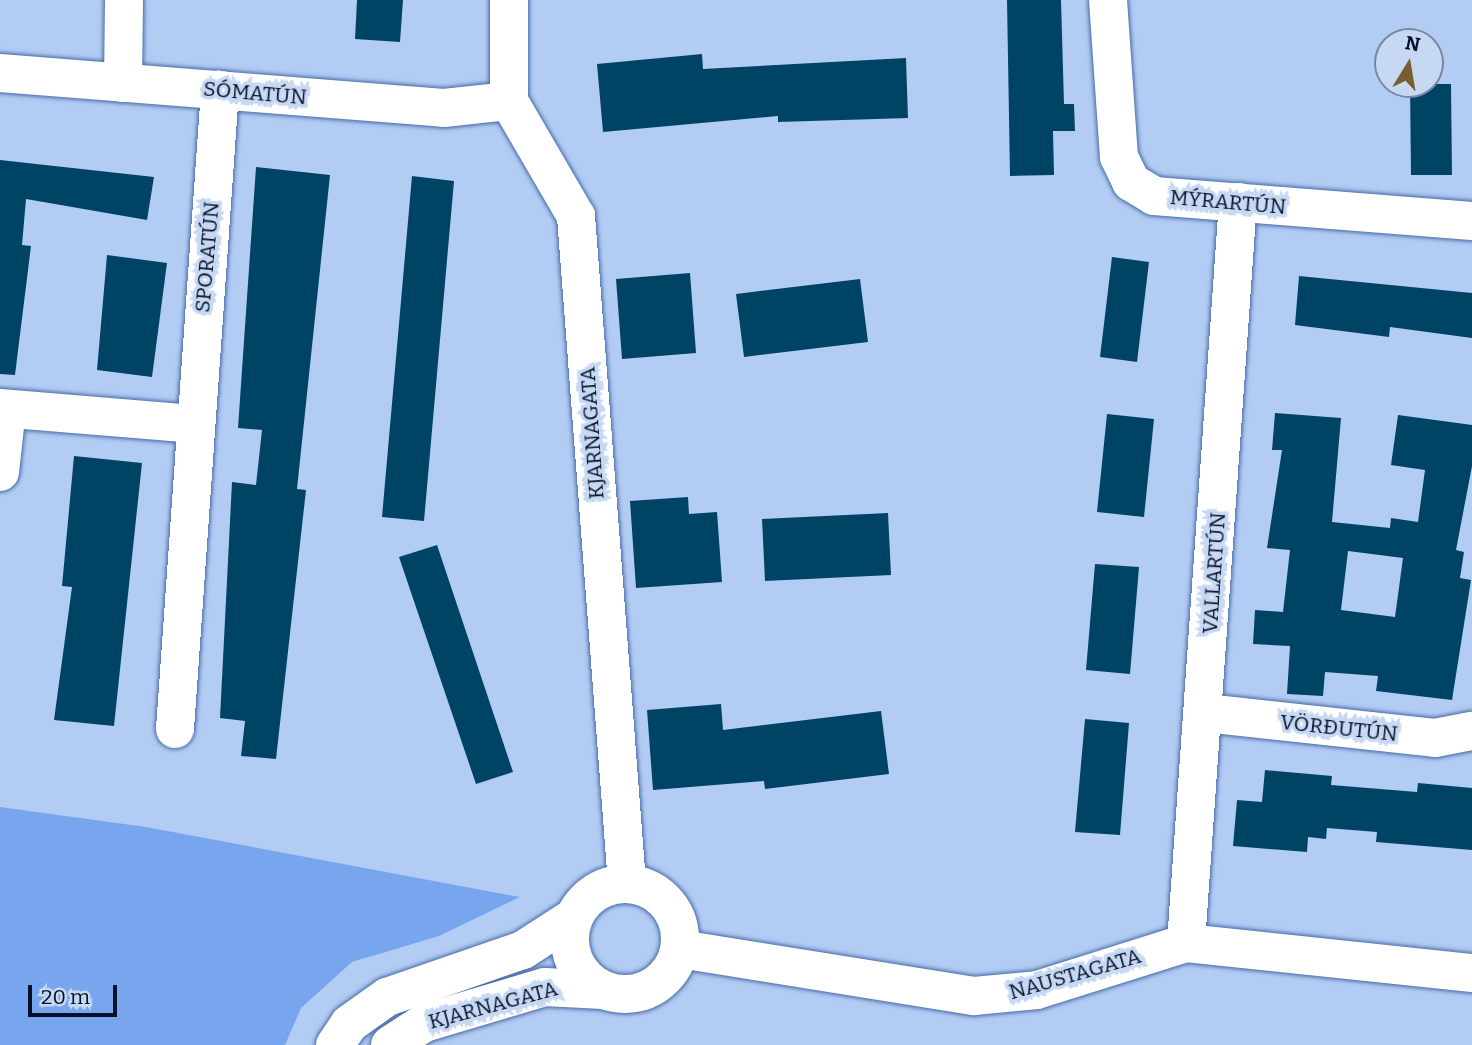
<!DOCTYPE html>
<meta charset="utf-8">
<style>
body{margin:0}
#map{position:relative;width:1472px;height:1045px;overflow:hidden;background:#b3ccf4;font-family:Bitter,serif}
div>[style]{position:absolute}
.green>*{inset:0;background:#78a6ee}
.building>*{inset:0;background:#004465}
.roads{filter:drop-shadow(0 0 2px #466ca7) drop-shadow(0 0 2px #466ca7)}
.minor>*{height:38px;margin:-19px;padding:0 19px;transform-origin:19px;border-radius:19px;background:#fff}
.minor>.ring{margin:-19px;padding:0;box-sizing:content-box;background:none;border:38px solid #fff;border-radius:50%}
span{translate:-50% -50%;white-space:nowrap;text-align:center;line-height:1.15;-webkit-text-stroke:7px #c7d8f3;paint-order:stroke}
.street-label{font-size:21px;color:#041128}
.north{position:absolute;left:1374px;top:28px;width:70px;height:70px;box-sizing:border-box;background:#c7d8f3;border:2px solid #7988a2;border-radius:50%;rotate:11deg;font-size:19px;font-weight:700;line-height:28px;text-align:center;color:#041128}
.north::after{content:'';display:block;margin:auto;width:24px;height:32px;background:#785d2f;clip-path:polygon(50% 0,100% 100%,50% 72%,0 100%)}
.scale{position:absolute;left:28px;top:985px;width:89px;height:32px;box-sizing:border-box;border:4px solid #041128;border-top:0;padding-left:9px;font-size:21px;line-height:24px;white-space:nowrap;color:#041128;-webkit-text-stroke:5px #c7d8f3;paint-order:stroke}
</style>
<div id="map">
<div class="green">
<i style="clip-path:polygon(0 807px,146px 827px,520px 897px,439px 936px,352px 962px,301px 1008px,285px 1045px,0 1045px)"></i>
</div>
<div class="building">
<i style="clip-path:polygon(357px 0,403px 0,400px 42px,355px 39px)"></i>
<i style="clip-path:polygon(1007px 0,1061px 0,1064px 104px,1074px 104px,1075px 131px,1053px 131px,1054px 175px,1010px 176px)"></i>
<i style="clip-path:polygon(702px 54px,703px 69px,906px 58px,908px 118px,778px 122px,778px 116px,603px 132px,597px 64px)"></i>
<i style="clip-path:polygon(1410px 84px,1451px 84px,1452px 175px,1411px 175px)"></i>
<i style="clip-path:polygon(0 160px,154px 177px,147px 220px,26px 199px,22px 245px,31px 246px,15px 375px,0 374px)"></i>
<i style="clip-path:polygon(256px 167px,330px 175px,297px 489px,306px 490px,276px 759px,241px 756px,245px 721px,220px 718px,232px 482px,256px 485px,262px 430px,238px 428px)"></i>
<i style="clip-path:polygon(412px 176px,454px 181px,424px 521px,382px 517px)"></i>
<i style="clip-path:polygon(107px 255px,167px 263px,152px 377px,97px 370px)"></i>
<i style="clip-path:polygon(1112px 257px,1149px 262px,1137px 362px,1100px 357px)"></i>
<i style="clip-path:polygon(690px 273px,696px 353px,622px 359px,616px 279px)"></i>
<i style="clip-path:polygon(1299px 276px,1472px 293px,1472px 338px,1390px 327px,1389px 337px,1295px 325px)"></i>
<i style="clip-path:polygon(860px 279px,868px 342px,744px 357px,736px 294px)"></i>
<i style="clip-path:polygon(evenodd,1275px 413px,1341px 418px,1332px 522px,1390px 528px,1391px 518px,1418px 522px,1425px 470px,1391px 465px,1398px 415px,1472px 425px,1472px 466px,1456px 550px,1464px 552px,1460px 578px,1471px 580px,1452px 700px,1376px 691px,1378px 676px,1325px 672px,1323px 696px,1287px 694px,1290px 646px,1253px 644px,1255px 610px,1283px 612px,1290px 550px,1267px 548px,1282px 450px,1272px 450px,1275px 413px,1348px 551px,1403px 558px,1395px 617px,1341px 610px,1348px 551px)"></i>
<i style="clip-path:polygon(1107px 414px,1154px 419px,1144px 517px,1097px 512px)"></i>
<i style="clip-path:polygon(74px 456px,142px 463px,114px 726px,54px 720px,72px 587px,62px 586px)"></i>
<i style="clip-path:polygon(688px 497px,689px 514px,717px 512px,722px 582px,636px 588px,630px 501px)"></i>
<i style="clip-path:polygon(888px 513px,891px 575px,765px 581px,762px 519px)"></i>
<i style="clip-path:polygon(437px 545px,513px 772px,476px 784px,399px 557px)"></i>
<i style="clip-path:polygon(1095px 564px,1139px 567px,1130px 674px,1086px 670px)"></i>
<i style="clip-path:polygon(721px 704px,723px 730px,881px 711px,889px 774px,765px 789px,764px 781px,653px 790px,647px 710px)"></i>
<i style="clip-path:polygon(1085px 719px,1129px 723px,1120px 835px,1075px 832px)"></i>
<i style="clip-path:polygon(1265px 770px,1332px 776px,1331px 785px,1417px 792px,1418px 783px,1472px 788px,1472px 850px,1376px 842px,1377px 832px,1327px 828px,1326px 839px,1308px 837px,1307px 852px,1233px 846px,1237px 800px,1262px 802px)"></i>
</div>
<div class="roads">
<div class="minor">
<i style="left:509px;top:0;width:101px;rotate:90deg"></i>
<i style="left:509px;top:101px;width:133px;rotate:59.8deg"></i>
<i style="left:576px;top:216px;width:670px;rotate:85.63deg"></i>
<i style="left:1108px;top:0;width:157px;rotate:86deg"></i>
<i style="left:1119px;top:157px;width:28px;rotate:64deg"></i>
<i style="left:1131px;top:182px;width:27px;rotate:31deg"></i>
<i style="left:1154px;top:196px;width:319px;rotate:4.5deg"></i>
<i style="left:0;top:73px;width:445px;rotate:4.5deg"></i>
<i style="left:444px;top:108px;width:65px;rotate:-6.1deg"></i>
<i style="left:123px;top:83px;width:83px;rotate:-89.3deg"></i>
<i style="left:0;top:408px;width:194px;rotate:4.7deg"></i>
<i style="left:0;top:472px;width:63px;rotate:-83.7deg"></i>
<i style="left:1205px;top:713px;width:231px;rotate:6.2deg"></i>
<i style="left:1435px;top:738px;width:38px;rotate:-11deg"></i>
<i style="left:175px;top:729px;width:641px;rotate:-85.97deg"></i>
<i class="ring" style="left:570px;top:884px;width:72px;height:72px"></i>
<i style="left:1186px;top:943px;width:743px;rotate:-85.99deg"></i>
<i style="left:680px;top:949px;width:298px;rotate:9.1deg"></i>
<i style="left:974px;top:996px;width:63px;rotate:-5.4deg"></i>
<i style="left:1037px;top:990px;width:156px;rotate:-17.5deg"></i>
<i style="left:1186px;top:943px;width:288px;rotate:6deg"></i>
<i style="left:335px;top:1045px;width:25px;rotate:-56deg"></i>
<i style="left:349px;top:1024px;width:47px;rotate:-35.4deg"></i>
<i style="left:387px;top:997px;width:144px;rotate:-19.1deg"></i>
<i style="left:523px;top:950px;width:61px;rotate:-32.9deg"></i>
<i style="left:390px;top:1045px;width:40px;rotate:-32.9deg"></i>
<i style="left:424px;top:1023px;width:126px;rotate:-16.6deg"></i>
<i style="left:545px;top:987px;width:58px;rotate:3deg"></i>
</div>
</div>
<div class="street-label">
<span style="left:255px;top:93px;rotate:5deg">SÓMATÚN</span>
<span style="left:1228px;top:202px;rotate:5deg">MÝRARTÚN</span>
<span style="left:207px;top:257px;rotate:-85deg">SPORATÚN</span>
<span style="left:592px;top:433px;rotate:-94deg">KJARNAGATA</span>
<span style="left:1214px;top:573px;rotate:-86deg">VALLARTÚN</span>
<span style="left:1339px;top:728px;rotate:6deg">VÖRÐUTÚN</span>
<span style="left:1075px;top:974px;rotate:-16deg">NAUSTAGATA</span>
<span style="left:493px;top:1005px;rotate:-15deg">KJARNAGATA</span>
</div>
<div class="north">N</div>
<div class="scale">20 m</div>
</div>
